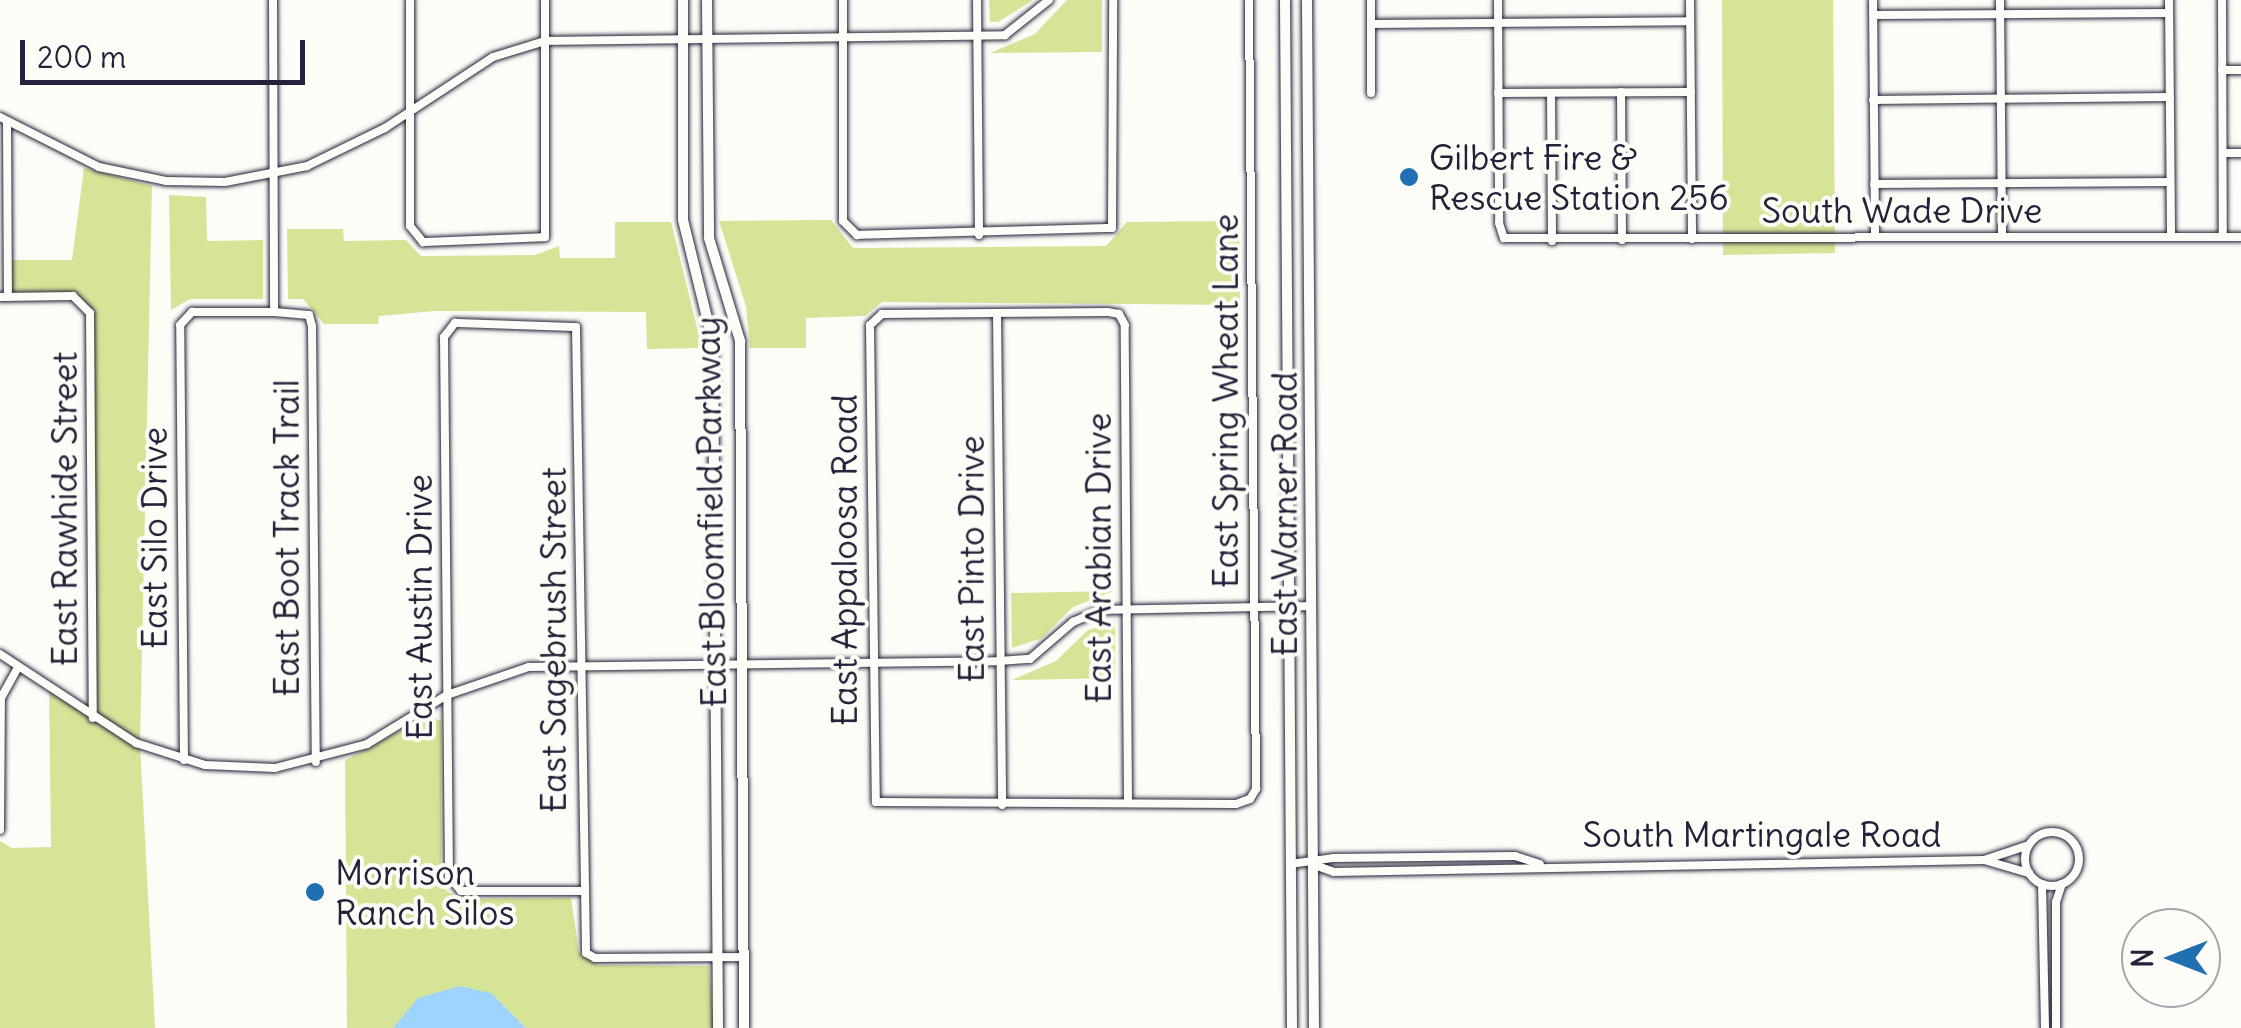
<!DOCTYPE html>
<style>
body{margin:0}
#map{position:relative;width:2241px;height:1028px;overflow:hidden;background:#fdfcf7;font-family:Delius,sans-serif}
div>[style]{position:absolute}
.green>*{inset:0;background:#d6e498}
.water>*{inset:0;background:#9ed4fd}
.roads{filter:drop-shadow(0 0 2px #22223b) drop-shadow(0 0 2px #22223b)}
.street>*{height:8px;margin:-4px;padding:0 4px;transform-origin:4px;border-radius:4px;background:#fdfcf7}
.street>.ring{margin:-4px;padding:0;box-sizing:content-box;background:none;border:8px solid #fdfcf7;border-radius:50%}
.secondary>*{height:10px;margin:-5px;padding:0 5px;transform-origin:5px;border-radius:5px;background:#fdfcf7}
.dots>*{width:28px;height:28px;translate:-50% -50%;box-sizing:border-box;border:5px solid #fdfcf7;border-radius:50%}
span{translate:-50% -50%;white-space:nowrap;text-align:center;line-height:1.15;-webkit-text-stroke:8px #fdfcf7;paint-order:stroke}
.poi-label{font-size:35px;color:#22223b}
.left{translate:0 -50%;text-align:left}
.street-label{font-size:35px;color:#22223b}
.north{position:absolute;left:2121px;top:908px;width:100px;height:100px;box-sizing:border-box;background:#fdfcf7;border:2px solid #a5a5ac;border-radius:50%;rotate:270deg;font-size:28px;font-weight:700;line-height:40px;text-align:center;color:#22223b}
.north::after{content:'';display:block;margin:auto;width:35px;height:45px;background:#1f6fb2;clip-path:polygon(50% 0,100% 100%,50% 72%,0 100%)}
.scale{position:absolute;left:20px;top:40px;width:285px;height:45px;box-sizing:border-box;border:5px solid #22223b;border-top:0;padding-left:12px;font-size:30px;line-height:35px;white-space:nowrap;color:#22223b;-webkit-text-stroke:8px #fdfcf7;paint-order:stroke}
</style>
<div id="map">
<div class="green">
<i style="clip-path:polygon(989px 0,1033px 0,998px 22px,990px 22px)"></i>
<i style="clip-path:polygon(1067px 0,1102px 0,1102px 52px,990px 53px,1035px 34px)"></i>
<i style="clip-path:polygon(1722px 0,1833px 0,1835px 253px,1723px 255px)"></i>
<i style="clip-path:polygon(84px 168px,152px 186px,140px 744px,155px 1028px,0 1028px,0 841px,12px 848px,51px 847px,49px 688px,92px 717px,90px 313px,73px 296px,8px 297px,8px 260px,72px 260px)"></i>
<i style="clip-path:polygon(169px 195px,206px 197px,207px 241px,263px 240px,263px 299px,190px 299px,171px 310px)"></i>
<i style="clip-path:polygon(831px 220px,853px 248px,1106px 246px,1127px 222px,1239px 221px,1240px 305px,882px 302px,865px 316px,806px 318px,806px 348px,750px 348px,746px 306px,719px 221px)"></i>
<i style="clip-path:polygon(615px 222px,671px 222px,702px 348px,647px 349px,646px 312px,435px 311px,379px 316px,378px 324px,324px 324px,303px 299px,288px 299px,287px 229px,343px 229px,344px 241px,406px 240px,421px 256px,535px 255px,559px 246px,560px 258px,615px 258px)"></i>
<i style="clip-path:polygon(1114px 591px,1073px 607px,1042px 638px,1012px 648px,1011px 593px)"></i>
<i style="clip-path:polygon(1115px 622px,1115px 678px,1012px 680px,1056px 661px,1088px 630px)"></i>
<i style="clip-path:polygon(428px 716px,441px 721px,441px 877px,447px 891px,461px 899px,571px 898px,579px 952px,598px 965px,709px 966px,714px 1028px,347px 1028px,345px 760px)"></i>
</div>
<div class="water">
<i style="clip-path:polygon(460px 986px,491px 993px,526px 1028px,393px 1028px,418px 998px)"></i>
</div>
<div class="roads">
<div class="street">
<i style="left:273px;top:0;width:312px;rotate:89.8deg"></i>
<i style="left:410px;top:0;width:226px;rotate:90deg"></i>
<i style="left:410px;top:226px;width:21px;rotate:51deg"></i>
<i style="left:423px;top:242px;width:122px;rotate:-2.3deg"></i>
<i style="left:545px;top:237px;width:237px;rotate:-90deg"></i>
<i style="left:843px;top:0;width:221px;rotate:90deg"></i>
<i style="left:843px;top:221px;width:20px;rotate:45deg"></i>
<i style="left:857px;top:235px;width:255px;rotate:-1.6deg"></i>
<i style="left:1112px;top:228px;width:228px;rotate:-89.7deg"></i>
<i style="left:977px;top:0;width:235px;rotate:89.5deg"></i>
<i style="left:1371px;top:0;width:93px;rotate:90deg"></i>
<i style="left:1498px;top:0;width:223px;rotate:89.7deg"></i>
<i style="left:1499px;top:223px;width:16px;rotate:72deg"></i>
<i style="left:1504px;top:238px;width:737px;rotate:-0.08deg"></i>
<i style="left:1690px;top:0;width:239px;rotate:89.5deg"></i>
<i style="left:1873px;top:0;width:237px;rotate:89.5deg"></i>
<i style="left:2000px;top:0;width:236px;rotate:89.5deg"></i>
<i style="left:2169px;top:0;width:237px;rotate:89.5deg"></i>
<i style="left:2222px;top:0;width:237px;rotate:89.8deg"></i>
<i style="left:1873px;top:15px;width:296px;rotate:-0.4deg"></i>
<i style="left:1371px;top:24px;width:319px;rotate:-0.5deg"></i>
<i style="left:2222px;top:70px;width:19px"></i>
<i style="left:1621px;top:92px;width:148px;rotate:89.6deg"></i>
<i style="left:1498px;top:93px;width:193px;rotate:-0.3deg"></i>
<i style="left:1551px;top:93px;width:148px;rotate:89.6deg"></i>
<i style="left:1873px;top:100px;width:297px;rotate:-0.6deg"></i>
<i style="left:0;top:117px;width:111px;rotate:26.8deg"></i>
<i style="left:99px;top:167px;width:68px;rotate:11.8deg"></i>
<i style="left:166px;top:181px;width:59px;rotate:1deg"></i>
<i style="left:225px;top:182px;width:84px;rotate:-11deg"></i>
<i style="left:307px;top:166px;width:87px;rotate:-26deg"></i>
<i style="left:385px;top:128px;width:129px;rotate:-33.3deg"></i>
<i style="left:493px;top:57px;width:54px;rotate:-17.1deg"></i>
<i style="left:545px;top:41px;width:460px;rotate:-0.7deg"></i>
<i style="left:1005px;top:35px;width:56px;rotate:-38.5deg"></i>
<i style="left:7px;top:122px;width:175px;rotate:89.7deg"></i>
<i style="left:2223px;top:153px;width:18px"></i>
<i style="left:1874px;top:184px;width:296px;rotate:-0.4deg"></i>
<i style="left:0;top:297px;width:73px;rotate:-0.8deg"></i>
<i style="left:73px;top:296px;width:24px;rotate:45deg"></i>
<i style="left:90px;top:313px;width:405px;rotate:89.6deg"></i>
<i style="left:997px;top:313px;width:492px;rotate:89.4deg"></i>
<i style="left:0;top:654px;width:163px;rotate:33.2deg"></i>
<i style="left:136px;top:743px;width:72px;rotate:17.7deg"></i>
<i style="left:205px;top:765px;width:70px;rotate:2.5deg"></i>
<i style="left:275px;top:768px;width:95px;rotate:-14.6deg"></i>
<i style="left:367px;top:744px;width:94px;rotate:-31.5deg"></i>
<i style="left:447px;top:695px;width:87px;rotate:-18.9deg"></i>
<i style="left:529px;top:667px;width:470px;rotate:-0.7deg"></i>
<i style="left:999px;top:661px;width:31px;rotate:-4deg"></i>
<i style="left:1030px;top:659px;width:57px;rotate:-40.7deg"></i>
<i style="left:1073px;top:622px;width:30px;rotate:-23deg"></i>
<i style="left:1101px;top:610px;width:210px;rotate:-1.1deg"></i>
<i style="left:184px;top:760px;width:435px;rotate:-90.5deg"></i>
<i style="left:180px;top:325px;width:18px;rotate:-47deg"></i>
<i style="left:192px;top:312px;width:82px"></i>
<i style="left:274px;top:312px;width:35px;rotate:5deg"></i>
<i style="left:309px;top:315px;width:11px;rotate:75deg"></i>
<i style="left:312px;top:326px;width:436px;rotate:89.5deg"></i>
<i style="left:1128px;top:803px;width:478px;rotate:-90.4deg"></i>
<i style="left:1125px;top:325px;width:13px;rotate:-119deg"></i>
<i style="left:1119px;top:314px;width:11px;rotate:-170deg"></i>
<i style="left:1108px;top:312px;width:226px;rotate:179.5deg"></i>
<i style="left:882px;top:314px;width:16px;rotate:137deg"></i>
<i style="left:870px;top:325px;width:477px;rotate:89.3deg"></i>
<i style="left:876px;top:802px;width:360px;rotate:0.3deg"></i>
<i style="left:1236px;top:804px;width:15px;rotate:-20deg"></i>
<i style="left:1250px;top:799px;width:12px;rotate:-59deg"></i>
<i style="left:1256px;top:789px;width:789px;rotate:-90.51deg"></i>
<i style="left:0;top:830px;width:132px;rotate:-89.6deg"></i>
<i style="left:1px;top:698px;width:35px;rotate:-61deg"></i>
<i class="ring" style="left:2025px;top:832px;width:46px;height:46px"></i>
<i style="left:1984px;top:860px;width:44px;rotate:-18.4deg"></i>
<i style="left:1290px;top:864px;width:43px;rotate:-7.9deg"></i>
<i style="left:1333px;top:858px;width:182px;rotate:-0.6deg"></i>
<i style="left:1515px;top:856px;width:26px;rotate:18deg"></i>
<i style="left:1312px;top:864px;width:23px;rotate:20deg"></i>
<i style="left:1334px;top:872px;width:650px;rotate:-1.06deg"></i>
<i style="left:1984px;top:860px;width:47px;rotate:16.1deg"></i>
<i style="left:2042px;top:884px;width:144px;rotate:88.8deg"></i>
<i style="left:582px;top:891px;width:121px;rotate:180deg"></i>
<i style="left:461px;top:891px;width:19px;rotate:-129deg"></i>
<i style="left:449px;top:876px;width:539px;rotate:-90.53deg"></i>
<i style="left:444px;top:337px;width:18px;rotate:-52deg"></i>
<i style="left:455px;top:323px;width:121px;rotate:1.9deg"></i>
<i style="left:576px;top:327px;width:626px;rotate:89.08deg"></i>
<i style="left:586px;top:953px;width:10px;rotate:29deg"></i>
<i style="left:595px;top:958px;width:149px;rotate:-0.4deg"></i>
<i style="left:2056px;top:1028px;width:126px;rotate:-90deg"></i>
<i style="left:2056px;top:902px;width:19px;rotate:-72deg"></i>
</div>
<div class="secondary">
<i style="left:683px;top:0;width:220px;rotate:90deg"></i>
<i style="left:683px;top:220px;width:126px;rotate:76.2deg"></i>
<i style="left:713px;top:342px;width:686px;rotate:89.58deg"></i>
<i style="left:707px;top:0;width:238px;rotate:89.5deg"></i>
<i style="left:709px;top:238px;width:108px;rotate:73.2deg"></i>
<i style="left:740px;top:341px;width:687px;rotate:89.67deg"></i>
<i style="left:1285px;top:0;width:1028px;rotate:89.61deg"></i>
<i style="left:1307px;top:0;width:1028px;rotate:89.61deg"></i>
</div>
</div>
<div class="dots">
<i style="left:1409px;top:177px;background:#1f6fb2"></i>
<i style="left:315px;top:892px;background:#1f6fb2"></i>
</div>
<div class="poi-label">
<span class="left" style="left:1429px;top:177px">Gilbert Fire &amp;<br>Rescue Station 256</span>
<span class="left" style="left:335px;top:892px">Morrison<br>Ranch Silos</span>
</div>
<div class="street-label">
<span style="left:1902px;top:210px">South Wade Drive</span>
<span style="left:1225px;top:401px;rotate:-90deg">East Spring Wheat Lane</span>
<span style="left:64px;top:509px;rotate:-90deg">East Rawhide Street</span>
<span style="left:710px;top:512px;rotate:-91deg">East Bloomfield Parkway</span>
<span style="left:1284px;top:514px;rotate:-90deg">East Warner Road</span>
<span style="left:154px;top:538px;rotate:-90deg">East Silo Drive</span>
<span style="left:286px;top:538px;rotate:-90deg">East Boot Track Trail</span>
<span style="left:1098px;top:558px;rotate:-90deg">East Arabian Drive</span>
<span style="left:971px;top:559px;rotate:-90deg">East Pinto Drive</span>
<span style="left:844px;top:560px;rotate:-90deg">East Appaloosa Road</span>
<span style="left:419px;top:607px;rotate:-90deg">East Austin Drive</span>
<span style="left:553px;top:640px;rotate:-90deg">East Sagebrush Street</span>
<span style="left:1762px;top:834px">South Martingale Road</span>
</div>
<div class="north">N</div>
<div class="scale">200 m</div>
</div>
